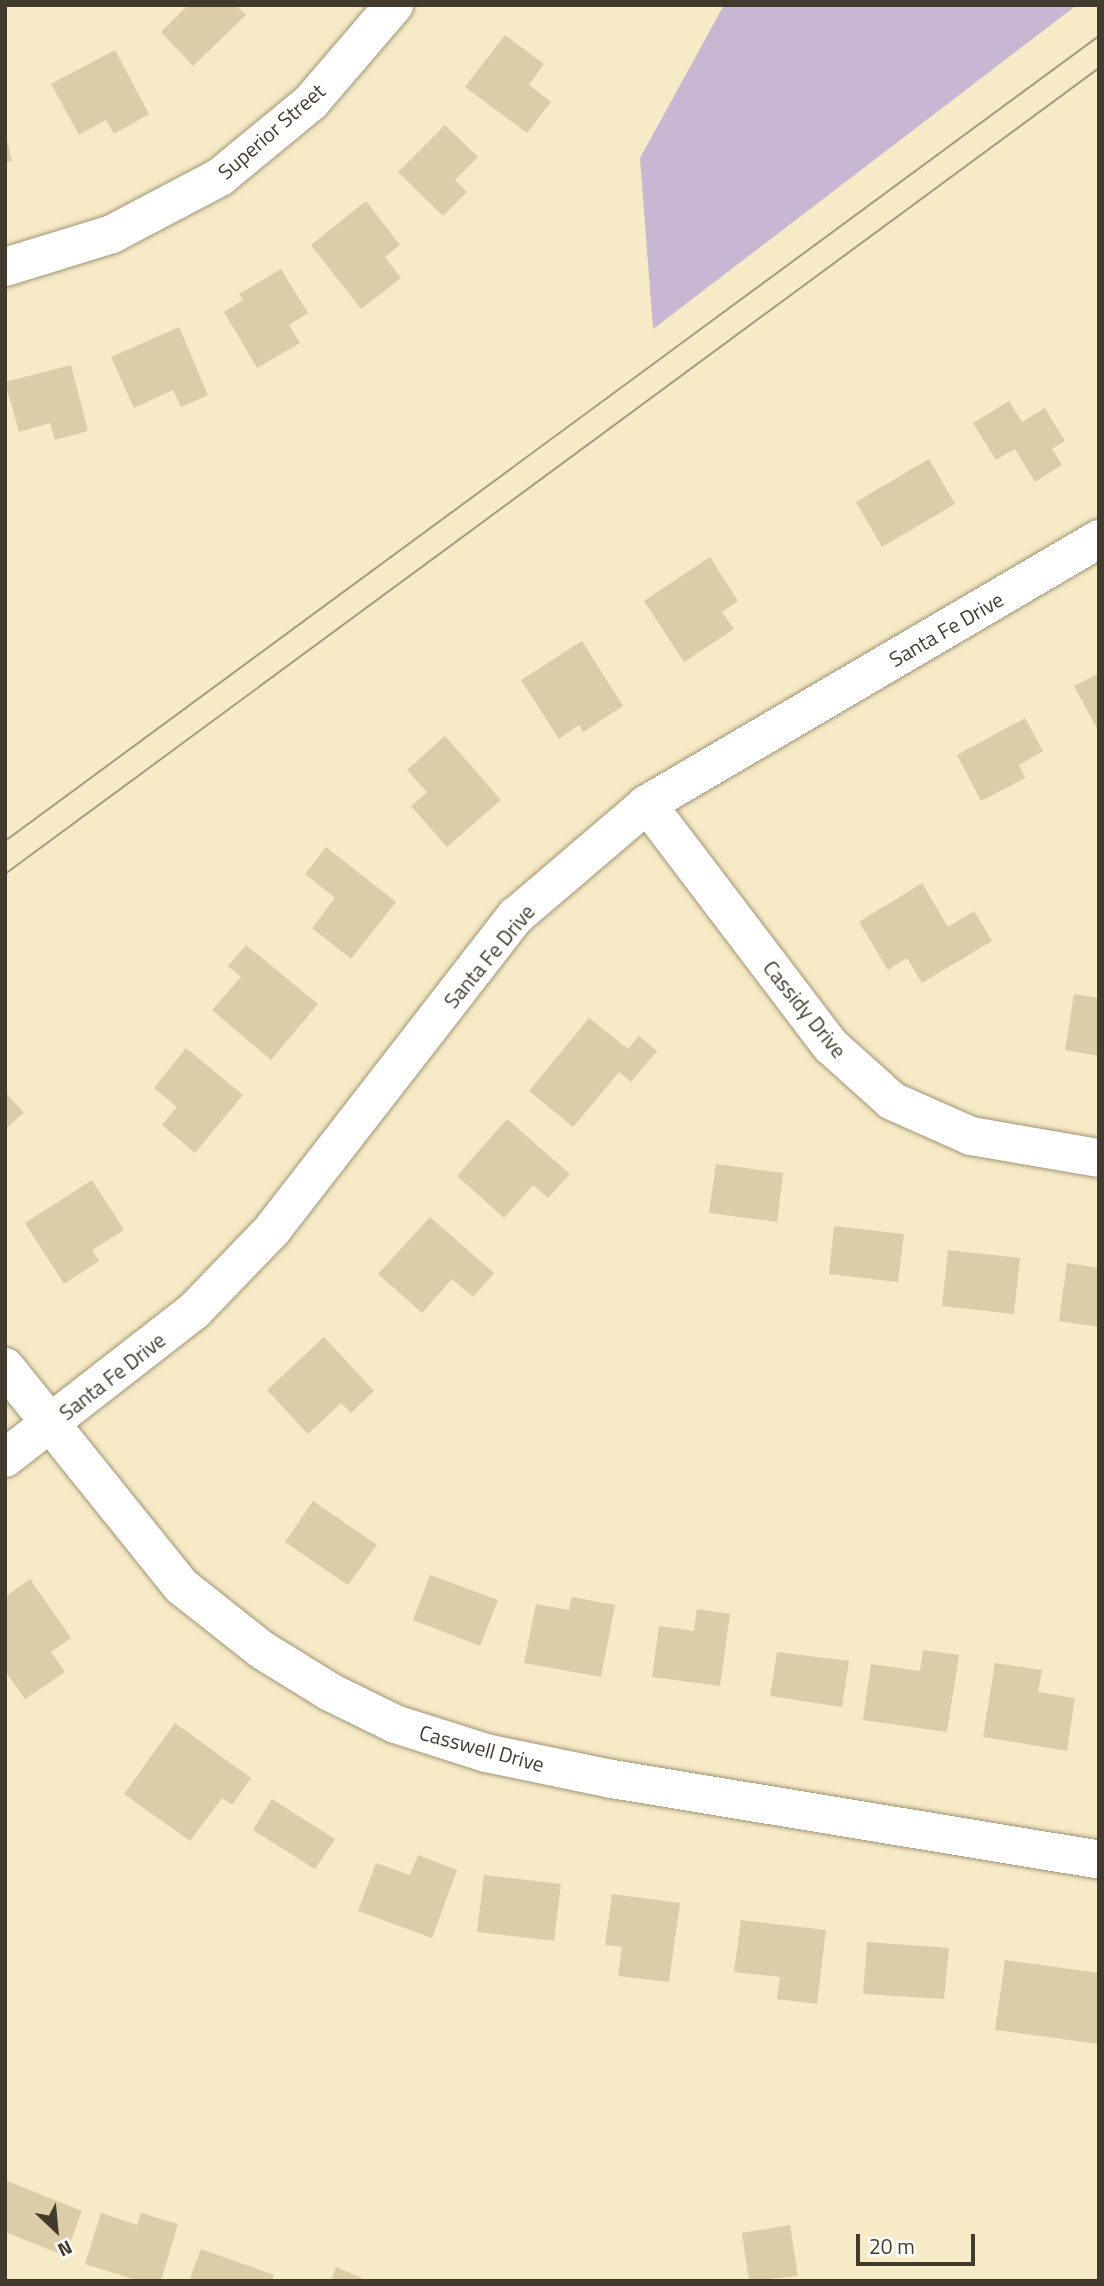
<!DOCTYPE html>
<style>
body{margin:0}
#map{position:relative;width:1104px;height:2286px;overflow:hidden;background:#f6eac7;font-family:"Titillium Web",sans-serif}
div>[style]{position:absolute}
.green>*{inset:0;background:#c7b7d2}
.building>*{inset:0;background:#dbcda7}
.roads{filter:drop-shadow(0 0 2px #a09474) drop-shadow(0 0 2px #a09474)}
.street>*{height:38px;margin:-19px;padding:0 19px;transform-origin:19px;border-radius:19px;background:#fff}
.tram>*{height:2px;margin:-1px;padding:0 1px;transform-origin:1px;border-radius:1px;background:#a39a81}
span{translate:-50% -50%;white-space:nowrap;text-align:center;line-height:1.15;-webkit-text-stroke:7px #fff;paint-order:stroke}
.street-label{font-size:21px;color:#403b2d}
.frame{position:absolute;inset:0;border:7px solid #403b2d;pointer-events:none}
.north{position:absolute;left:21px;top:2195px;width:70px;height:70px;-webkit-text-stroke:5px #fff;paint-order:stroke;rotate:154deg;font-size:19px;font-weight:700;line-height:28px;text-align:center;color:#403b2d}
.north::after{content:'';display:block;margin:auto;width:24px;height:32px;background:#403b2d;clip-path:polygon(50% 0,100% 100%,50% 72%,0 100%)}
.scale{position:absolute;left:856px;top:2234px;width:119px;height:32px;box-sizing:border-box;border:4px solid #403b2d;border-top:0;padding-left:9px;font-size:21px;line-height:24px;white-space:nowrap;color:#403b2d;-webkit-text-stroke:5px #fff;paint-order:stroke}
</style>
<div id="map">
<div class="green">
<i style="clip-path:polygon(724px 5px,1077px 5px,653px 329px,640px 158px)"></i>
</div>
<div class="building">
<i style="clip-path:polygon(188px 5px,236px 5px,246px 15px,193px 66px,161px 32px)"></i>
<i style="clip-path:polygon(505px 35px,544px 64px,529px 85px,551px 102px,527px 133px,465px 87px)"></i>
<i style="clip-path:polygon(115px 50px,149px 114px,114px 134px,106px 120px,79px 135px,51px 84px)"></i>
<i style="clip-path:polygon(445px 125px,478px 157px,455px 180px,467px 192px,443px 216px,398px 172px)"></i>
<i style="clip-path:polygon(5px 131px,12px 161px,5px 162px)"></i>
<i style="clip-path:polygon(366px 201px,400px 245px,385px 257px,401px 278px,361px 309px,311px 245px)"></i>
<i style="clip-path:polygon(281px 269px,308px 313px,289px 325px,300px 343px,257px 368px,224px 312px,243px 300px,239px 294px)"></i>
<i style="clip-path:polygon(179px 327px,208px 395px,181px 407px,173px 390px,134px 408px,111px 357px)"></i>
<i style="clip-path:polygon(71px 365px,88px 431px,55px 440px,50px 423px,19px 432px,5px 382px)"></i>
<i style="clip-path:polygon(1009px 401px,1022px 422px,1045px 408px,1065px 441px,1052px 449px,1062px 465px,1035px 482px,1015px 449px,996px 460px,973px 423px)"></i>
<i style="clip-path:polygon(929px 459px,955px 504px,882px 547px,856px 502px)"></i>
<i style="clip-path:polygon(710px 557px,738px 601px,722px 612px,734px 629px,684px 662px,644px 601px)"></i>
<i style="clip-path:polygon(582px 641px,623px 706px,583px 732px,579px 725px,559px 739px,521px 680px)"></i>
<i style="clip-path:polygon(1099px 673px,1099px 732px,1074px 686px)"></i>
<i style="clip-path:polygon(1025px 718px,1043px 751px,1019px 765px,1025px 778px,981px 801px,957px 755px)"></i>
<i style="clip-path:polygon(445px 736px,501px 800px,447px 847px,411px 806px,427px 792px,407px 770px)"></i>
<i style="clip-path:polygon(326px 847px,396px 902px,351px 959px,312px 928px,335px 898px,305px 874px)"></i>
<i style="clip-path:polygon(922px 883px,948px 927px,974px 911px,992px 941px,922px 983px,907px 958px,888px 970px,859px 922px)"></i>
<i style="clip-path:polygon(246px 945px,318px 1004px,271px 1060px,212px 1010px,241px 977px,228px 966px)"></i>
<i style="clip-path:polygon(1074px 994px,1099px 998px,1099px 1056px,1065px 1050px)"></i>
<i style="clip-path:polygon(589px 1018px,628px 1049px,639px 1036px,657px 1051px,631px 1082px,619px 1072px,573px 1127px,529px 1091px)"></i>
<i style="clip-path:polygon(186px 1048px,243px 1095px,195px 1153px,162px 1125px,177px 1107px,154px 1088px)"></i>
<i style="clip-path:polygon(5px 1092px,24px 1113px,5px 1129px)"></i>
<i style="clip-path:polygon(507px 1119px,570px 1174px,548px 1198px,533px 1185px,504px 1218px,457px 1176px)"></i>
<i style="clip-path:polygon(716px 1164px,783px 1173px,777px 1222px,709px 1213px)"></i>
<i style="clip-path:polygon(92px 1180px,124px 1230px,92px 1250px,99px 1261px,64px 1284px,25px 1223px)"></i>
<i style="clip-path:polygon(430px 1217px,494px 1273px,473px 1297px,452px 1279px,422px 1313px,378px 1274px)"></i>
<i style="clip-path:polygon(834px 1226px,904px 1234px,898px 1282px,829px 1274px)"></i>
<i style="clip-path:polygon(948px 1250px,1020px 1258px,1014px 1314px,942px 1306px)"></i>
<i style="clip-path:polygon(1067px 1263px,1099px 1268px,1099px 1327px,1059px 1321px)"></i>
<i style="clip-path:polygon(324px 1337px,374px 1391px,351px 1413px,341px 1403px,308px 1434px,267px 1390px)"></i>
<i style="clip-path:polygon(313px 1501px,377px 1545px,348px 1585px,285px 1542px)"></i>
<i style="clip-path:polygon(430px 1575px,498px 1600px,480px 1646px,413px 1620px)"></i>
<i style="clip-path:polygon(30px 1579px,71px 1638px,51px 1652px,65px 1672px,25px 1699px,5px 1671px,5px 1597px)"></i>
<i style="clip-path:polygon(572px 1597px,615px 1605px,601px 1677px,524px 1663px,536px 1604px,569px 1610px)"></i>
<i style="clip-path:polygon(697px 1609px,730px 1614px,720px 1686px,652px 1677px,659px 1626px,694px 1631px)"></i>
<i style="clip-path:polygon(923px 1650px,959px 1655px,947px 1732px,863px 1720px,871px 1664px,920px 1671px)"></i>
<i style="clip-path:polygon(777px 1652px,849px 1661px,842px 1707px,770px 1696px)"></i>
<i style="clip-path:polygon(995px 1663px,1042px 1670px,1038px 1692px,1075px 1698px,1067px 1751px,983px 1737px)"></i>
<i style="clip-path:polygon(175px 1723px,251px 1778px,232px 1805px,222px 1798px,190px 1841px,124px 1794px)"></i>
<i style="clip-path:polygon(272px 1799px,335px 1839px,315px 1869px,253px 1830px)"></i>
<i style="clip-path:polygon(418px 1855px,457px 1870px,432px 1938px,358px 1911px,376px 1863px,410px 1875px)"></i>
<i style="clip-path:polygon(484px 1875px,561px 1884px,554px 1941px,477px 1932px)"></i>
<i style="clip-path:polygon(612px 1894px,680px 1903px,669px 1982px,618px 1976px,622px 1947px,605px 1945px)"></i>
<i style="clip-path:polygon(741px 1920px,826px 1930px,817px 2004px,777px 1999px,780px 1977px,734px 1972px)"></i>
<i style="clip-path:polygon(867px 1942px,949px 1948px,944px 1999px,863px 1994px)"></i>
<i style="clip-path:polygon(1005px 1960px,1099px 1973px,1099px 2044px,995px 2030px)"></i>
<i style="clip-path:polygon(5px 2180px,82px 2211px,65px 2256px,5px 2232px)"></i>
<i style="clip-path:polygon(101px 2213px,137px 2225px,141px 2213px,178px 2224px,161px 2281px,139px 2281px,85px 2264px)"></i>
<i style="clip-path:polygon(790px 2225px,798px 2276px,749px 2281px,742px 2233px)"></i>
<i style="clip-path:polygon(201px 2249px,274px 2275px,272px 2281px,189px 2281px)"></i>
<i style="clip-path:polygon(336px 2267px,369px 2281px,331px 2281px)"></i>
</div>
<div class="roads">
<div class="street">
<i style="left:5px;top:267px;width:112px;rotate:-17.1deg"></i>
<i style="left:112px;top:234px;width:122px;rotate:-27.8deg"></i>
<i style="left:220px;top:177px;width:118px;rotate:-39.5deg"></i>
<i style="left:311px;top:102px;width:128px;rotate:-49.4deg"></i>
<i style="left:647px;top:804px;width:304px;rotate:52.8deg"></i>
<i style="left:831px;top:1046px;width:82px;rotate:42deg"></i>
<i style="left:892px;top:1101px;width:86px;rotate:23.9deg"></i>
<i style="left:971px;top:1136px;width:130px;rotate:9.8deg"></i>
<i style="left:5px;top:1367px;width:281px;rotate:51.2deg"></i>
<i style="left:181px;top:1586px;width:103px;rotate:38.3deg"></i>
<i style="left:262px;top:1650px;width:80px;rotate:31.7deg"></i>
<i style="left:330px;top:1692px;width:72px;rotate:26.2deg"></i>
<i style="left:395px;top:1724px;width:96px;rotate:17.7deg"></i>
<i style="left:486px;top:1753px;width:129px;rotate:11.7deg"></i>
<i style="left:612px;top:1779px;width:494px;rotate:9.4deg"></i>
<i style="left:5px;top:1458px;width:241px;rotate:-37.9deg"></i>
<i style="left:195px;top:1310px;width:111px;rotate:-46.1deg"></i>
<i style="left:272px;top:1230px;width:398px;rotate:-52.2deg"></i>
<i style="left:516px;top:916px;width:172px;rotate:-40.5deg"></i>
<i style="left:647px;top:804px;width:524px;rotate:-30.38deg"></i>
</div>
</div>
<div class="tram">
<i style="left:5px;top:841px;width:1358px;rotate:-36.35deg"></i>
<i style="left:5px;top:874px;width:1359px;rotate:-36.38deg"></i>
</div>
<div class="street-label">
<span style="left:271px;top:131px;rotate:-41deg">Superior Street</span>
<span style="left:946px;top:629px;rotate:-30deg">Santa Fe Drive</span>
<span style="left:489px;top:956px;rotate:-50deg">Santa Fe Drive</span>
<span style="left:805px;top:1009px;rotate:51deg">Cassidy Drive</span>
<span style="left:112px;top:1376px;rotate:-38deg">Santa Fe Drive</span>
<span style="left:482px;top:1748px;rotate:15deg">Casswell Drive</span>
</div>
<div class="frame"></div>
<div class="north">N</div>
<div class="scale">20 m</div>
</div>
